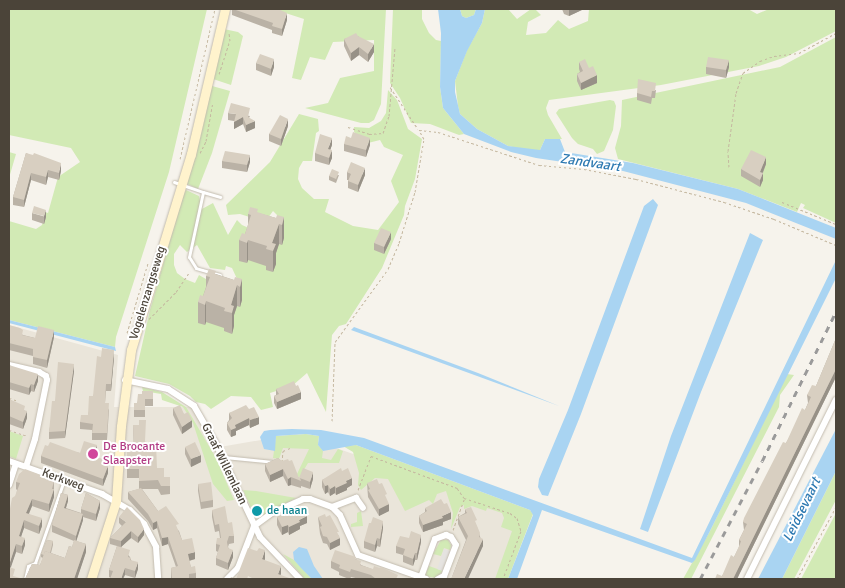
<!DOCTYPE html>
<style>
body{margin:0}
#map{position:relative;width:845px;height:588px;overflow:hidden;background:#f6f3ec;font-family:Signika,sans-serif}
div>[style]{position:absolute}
.residential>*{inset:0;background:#eae5da}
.green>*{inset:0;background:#d2eab5}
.parking>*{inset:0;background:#e5e3e0}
.water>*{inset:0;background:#a9d4f2}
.path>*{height:1px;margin-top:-0.5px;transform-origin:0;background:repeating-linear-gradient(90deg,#c4b79f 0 2.5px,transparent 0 5px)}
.roads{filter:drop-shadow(0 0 1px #c2bbae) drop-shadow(0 0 1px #c2bbae)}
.lane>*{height:3px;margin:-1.5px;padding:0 1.5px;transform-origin:1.5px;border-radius:1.5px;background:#fff}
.street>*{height:6px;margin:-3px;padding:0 3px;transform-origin:3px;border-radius:3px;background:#fff}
.secondary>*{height:9px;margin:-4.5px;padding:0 4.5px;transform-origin:4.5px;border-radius:4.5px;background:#fff3cd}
.rail>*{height:2.5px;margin-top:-1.25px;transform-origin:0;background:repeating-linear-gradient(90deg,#9a9a9a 0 6px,transparent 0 12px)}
.wall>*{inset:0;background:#bab2a6}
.shaded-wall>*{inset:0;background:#979187}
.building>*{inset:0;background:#d8cfc1}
.dots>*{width:14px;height:14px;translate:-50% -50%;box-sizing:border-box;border:2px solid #fff;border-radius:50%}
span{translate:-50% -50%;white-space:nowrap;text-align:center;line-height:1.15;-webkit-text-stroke:4px #fff;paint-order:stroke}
.street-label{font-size:12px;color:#4b4439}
.hotel-label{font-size:12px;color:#b23c85}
.left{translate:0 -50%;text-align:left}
.culture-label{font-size:12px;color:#0d838f}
.water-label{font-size:14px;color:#2e7ab2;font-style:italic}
.frame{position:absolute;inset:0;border:10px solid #4b4439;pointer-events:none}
</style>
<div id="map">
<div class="residential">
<i style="clip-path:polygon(9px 325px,118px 355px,114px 407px,197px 407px,214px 448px,296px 434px,528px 515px,506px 579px,9px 579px)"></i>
</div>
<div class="green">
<i style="clip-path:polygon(9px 9px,207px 9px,169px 172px,116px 337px,115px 347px,9px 320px,9px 221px,36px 229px,42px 225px,45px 212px,48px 213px,58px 177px,80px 162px,71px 148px,9px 135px)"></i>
<i style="clip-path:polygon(273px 9px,386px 9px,381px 104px,374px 120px,369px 123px,361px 123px,305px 108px,328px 103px,340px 78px,374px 71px,374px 40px,333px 42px,325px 60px,310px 57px,301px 80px,292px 78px,304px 19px)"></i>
<i style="clip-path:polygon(393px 9px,422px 10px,422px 19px,429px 33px,436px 40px,441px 41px,440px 87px,443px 108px,464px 134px,459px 135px,430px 124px,411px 123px,400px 98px,390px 83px)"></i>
<i style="clip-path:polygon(460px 9px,476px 9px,474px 15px,466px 18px,462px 16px)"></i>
<i style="clip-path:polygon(485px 9px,508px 9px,517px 19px,531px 9px,535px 9px,541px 15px,528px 22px,526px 35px,546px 33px,558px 20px,569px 29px,588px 21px,589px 9px,748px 9px,757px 14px,769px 9px,836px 9px,836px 31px,786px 57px,759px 66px,661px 85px,549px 100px,546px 108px,548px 115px,562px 139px,545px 139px,540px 150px,528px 150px,508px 146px,477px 129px,460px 114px,458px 106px,455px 81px,467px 50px,482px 23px)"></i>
<i style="clip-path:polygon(219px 28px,238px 32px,243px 36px,231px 85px,207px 77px)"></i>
<i style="clip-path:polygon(836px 37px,836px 223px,803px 208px,805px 205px,801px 203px,797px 212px,738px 189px,618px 159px,615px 148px,621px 126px,622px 100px,780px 67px)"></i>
<i style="clip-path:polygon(205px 84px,230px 91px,212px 153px,198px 189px,181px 181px)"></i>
<i style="clip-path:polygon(evenodd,388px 90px,397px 100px,408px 129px,422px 139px,415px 179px,405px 206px,404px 215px,382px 268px,346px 324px,339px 326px,332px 335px,326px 412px,307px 373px,292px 386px,270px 393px,273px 407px,261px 410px,251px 397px,231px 396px,211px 409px,205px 404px,196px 402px,190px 396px,169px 384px,135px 376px,150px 310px,183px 195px,186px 190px,199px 196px,202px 209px,213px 203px,228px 235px,237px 220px,242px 225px,258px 232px,281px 219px,273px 211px,268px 218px,256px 219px,240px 214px,228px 215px,226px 205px,270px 162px,299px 114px,318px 119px,319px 131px,316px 133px,312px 161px,303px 161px,299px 168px,298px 179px,302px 188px,314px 199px,329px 199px,325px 212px,353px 226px,378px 230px,399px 202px,391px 181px,403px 155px,384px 147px,380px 140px,368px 143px,354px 132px,354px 127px,369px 128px,381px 121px,386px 113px,388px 90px,180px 245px,187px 252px,197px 245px,210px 268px,225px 270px,226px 266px,232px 268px,238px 281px,211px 282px,199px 275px,195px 283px,185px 279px,177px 273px,174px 265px,174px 254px,180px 245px)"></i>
<i style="clip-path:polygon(610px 100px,614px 101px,616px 106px,613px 130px,604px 151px,597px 154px,593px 149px,578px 144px,572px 138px,556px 113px,559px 109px)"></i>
<i style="clip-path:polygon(9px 152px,16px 154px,9px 178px)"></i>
<i style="clip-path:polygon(787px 374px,794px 375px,780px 395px,779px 407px,691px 579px,683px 579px,710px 531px)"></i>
<i style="clip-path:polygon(142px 387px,162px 392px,186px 407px,216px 458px,234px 500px,227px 501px,213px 484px,193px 423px,183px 407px,162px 400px,161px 394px,143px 391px)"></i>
<i style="clip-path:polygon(9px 431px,23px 436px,16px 459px,9px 456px)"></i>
<i style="clip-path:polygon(306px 434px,319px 436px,318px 445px,323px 451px,322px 458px,331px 460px,338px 449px,343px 451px,339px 463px,308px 463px,299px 478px,297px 474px,309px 449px,283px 448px,279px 459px,273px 458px,276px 436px)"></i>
<i style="clip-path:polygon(356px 445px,530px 510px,533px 514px,508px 579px,495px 579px,512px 531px,501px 527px,504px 518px,502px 513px,487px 508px,486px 511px,472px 506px,464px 509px,464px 505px,460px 507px,451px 529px,453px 513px,446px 491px,437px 494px,433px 504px,429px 500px,405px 511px,388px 479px,375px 478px,361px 490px,358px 485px,359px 473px,353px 452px,343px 446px)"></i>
<i style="clip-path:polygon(836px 471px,836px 500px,794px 579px,782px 579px)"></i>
<i style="clip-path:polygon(243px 490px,256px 491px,296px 498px,261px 516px,254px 514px)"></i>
<i style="clip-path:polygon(361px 511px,363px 526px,351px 527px,351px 524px,357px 522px,357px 513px)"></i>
<i style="clip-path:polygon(836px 513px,836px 579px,801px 579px)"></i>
<i style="clip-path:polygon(441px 540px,448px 540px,451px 545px,450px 550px,444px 548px,441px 556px,433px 554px)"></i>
<i style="clip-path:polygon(283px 554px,294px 560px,312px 579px,305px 579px)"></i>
<i style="clip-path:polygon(429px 566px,443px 571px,436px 578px,425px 576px)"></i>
</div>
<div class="parking">
<i style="clip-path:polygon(444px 549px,450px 551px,443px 571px,437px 569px)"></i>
</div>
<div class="water">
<i style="clip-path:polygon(438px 9px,460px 9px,462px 16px,466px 18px,474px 15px,476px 9px,485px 9px,482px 23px,467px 51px,455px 81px,455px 92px,460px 114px,477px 129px,508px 146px,540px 150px,545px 139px,560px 139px,565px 152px,633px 163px,738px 189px,836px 228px,836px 239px,746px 203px,623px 171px,536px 158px,511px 152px,464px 134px,443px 108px,440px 87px,441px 33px)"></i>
<i style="clip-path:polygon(653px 199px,658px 205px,581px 414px,548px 496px,542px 495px,538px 487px,539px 479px,568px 410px,644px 206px)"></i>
<i style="clip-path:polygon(750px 233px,763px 240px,760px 247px,701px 392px,648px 532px,640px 529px,671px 436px)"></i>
<i style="clip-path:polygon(836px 260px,836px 278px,710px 531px,695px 560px,692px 563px,542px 510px,517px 579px,508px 579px,533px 515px,530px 510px,356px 445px,323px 451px,318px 445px,319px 436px,306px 434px,290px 435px,276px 436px,275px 451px,264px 449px,260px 437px,264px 431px,270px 430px,292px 429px,321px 430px,364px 438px,692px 558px)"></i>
<i style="clip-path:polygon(9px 320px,115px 347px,116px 351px,9px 323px)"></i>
<i style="clip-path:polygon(354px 327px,478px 373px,559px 406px,351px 330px)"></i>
<i style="clip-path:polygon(836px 429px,836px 471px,782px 579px,758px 579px)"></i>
<i style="clip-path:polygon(299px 547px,307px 549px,314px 566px,323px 579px,312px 579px,301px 568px,294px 560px,293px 552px)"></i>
</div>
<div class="path">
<i style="left:219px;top:74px;width:35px;rotate:-72deg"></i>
<i style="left:230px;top:41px;width:8px;rotate:-97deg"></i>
<i style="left:390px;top:87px;width:50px;rotate:56.3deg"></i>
<i style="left:348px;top:127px;width:22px;rotate:18deg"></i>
<i style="left:369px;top:134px;width:14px;rotate:-4deg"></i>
<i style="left:383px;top:133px;width:18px;rotate:-71deg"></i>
<i style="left:389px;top:116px;width:69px;rotate:-85deg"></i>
<i style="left:200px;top:153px;width:13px;rotate:-63deg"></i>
<i style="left:206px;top:141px;width:40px;rotate:-80deg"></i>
<i style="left:180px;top:159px;width:154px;rotate:-76.9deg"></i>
<i style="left:729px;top:167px;width:16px;rotate:-94deg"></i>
<i style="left:728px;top:151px;width:59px;rotate:-82.1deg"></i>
<i style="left:736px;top:93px;width:21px;rotate:-71deg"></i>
<i style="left:743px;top:73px;width:21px;rotate:-35deg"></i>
<i style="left:760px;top:61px;width:15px;rotate:-20deg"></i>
<i style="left:774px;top:56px;width:25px;rotate:-7deg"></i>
<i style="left:799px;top:53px;width:42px;rotate:-28.4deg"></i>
<i style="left:782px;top:202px;width:58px;rotate:22.2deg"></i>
<i style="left:149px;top:319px;width:38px;rotate:-45deg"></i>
<i style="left:176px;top:292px;width:25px;rotate:-56deg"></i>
<i style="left:127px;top:333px;width:73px;rotate:-73.3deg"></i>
<i style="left:9px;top:398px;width:10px;rotate:17deg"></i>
<i style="left:332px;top:421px;width:79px;rotate:-87.8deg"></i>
<i style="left:335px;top:342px;width:90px;rotate:-54deg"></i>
<i style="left:388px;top:269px;width:28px;rotate:-67deg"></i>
<i style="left:399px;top:243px;width:53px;rotate:-72.6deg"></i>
<i style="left:415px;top:192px;width:54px;rotate:-80.4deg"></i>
<i style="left:424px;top:139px;width:10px;rotate:-119deg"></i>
<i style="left:419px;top:130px;width:19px;rotate:6deg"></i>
<i style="left:438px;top:132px;width:106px;rotate:18.1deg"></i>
<i style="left:539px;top:165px;width:45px;rotate:5.1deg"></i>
<i style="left:584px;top:169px;width:53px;rotate:10.9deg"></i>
<i style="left:636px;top:179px;width:91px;rotate:14.6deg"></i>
<i style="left:724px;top:202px;width:53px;rotate:18.8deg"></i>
<i style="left:774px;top:219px;width:67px;rotate:22.8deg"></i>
<i style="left:9px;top:430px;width:19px;rotate:18deg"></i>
<i style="left:282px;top:462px;width:11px;rotate:-85deg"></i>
<i style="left:283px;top:451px;width:8px;rotate:-23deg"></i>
<i style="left:358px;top:490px;width:36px;rotate:-69deg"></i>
<i style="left:371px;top:456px;width:92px;rotate:20.4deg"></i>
<i style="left:457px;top:488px;width:12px;rotate:55deg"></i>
<i style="left:464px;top:498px;width:48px;rotate:18.1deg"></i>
<i style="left:510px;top:513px;width:9px;rotate:36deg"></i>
<i style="left:517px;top:518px;width:14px;rotate:73deg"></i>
<i style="left:521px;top:531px;width:51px;rotate:110.6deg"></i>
<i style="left:453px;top:530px;width:33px;rotate:-70deg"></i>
<i style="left:797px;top:579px;width:82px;rotate:-61.6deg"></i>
</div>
<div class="roads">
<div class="lane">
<i style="left:174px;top:182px;width:31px;rotate:19deg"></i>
<i style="left:220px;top:275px;width:25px;rotate:-164deg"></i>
<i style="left:196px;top:268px;width:13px;rotate:-122deg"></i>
<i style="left:189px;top:257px;width:66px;rotate:-77.8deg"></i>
<i style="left:203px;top:192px;width:18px;rotate:16deg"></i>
<i style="left:223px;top:457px;width:51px;rotate:5.6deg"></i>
<i style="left:25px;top:579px;width:13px;rotate:-77deg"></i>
<i style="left:28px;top:566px;width:8px;rotate:-23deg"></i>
<i style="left:35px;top:563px;width:88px;rotate:-70.7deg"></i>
</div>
<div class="street">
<i style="left:9px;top:365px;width:31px;rotate:13deg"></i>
<i style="left:39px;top:372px;width:8px;rotate:30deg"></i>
<i style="left:46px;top:376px;width:4px;rotate:76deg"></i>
<i style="left:47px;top:380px;width:60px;rotate:101.5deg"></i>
<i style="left:35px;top:439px;width:29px;rotate:108deg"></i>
<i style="left:125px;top:380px;width:44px;rotate:11.8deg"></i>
<i style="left:168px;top:389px;width:31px;rotate:33deg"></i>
<i style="left:194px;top:406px;width:39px;rotate:60deg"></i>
<i style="left:214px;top:440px;width:107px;rotate:64.6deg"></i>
<i style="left:260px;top:537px;width:58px;rotate:46.4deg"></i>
<i style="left:9px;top:461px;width:99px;rotate:19.5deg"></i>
<i style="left:102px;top:494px;width:32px;rotate:30deg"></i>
<i style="left:130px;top:510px;width:20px;rotate:45deg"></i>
<i style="left:144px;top:524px;width:26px;rotate:62deg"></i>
<i style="left:156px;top:547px;width:32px;rotate:86deg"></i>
<i style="left:9px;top:485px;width:22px;rotate:-72deg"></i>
<i style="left:332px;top:507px;width:26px;rotate:-21deg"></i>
<i style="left:356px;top:498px;width:12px;rotate:55deg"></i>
<i style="left:254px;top:526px;width:22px;rotate:-36deg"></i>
<i style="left:272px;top:513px;width:34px;rotate:-24deg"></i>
<i style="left:303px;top:499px;width:7px"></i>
<i style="left:310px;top:499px;width:23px;rotate:20deg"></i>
<i style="left:332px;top:507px;width:11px;rotate:45deg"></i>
<i style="left:340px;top:515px;width:44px;rotate:65.8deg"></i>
<i style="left:358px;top:555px;width:72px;rotate:19.4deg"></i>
<i style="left:421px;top:577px;width:40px;rotate:-69.8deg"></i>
<i style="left:435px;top:539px;width:12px;rotate:-20deg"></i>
<i style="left:446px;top:535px;width:5px;rotate:22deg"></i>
<i style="left:451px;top:537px;width:9px;rotate:58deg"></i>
<i style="left:456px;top:545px;width:33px;rotate:111deg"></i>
<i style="left:444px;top:576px;width:7px;rotate:153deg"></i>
<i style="left:227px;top:579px;width:16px;rotate:-45deg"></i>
<i style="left:238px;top:568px;width:45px;rotate:-69.1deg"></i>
<i style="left:747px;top:579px;width:200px;rotate:-63.6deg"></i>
</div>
<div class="secondary">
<i style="left:91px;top:579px;width:82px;rotate:-72.2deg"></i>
<i style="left:116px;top:501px;width:75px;rotate:-86.2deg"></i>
<i style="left:121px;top:426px;width:77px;rotate:-82.5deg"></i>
<i style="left:131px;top:350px;width:205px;rotate:-73deg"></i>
<i style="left:191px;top:154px;width:149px;rotate:-76.8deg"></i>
</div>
</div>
<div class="rail">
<i style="left:700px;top:579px;width:133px;rotate:-62.3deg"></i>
<i style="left:762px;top:461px;width:167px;rotate:-63.7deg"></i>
</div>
<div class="wall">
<i style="clip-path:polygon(232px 9px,278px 9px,287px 20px,282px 36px,272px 33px,272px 30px,232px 15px)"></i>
<i style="clip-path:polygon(562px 9px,584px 9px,569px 16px,564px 14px)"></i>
<i style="clip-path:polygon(358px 36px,374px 52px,368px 62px,359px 55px,351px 61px,344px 46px,344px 39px)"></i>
<i style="clip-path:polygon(579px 62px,597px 83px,581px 90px,577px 81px,577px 74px,580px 72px,579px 69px)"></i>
<i style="clip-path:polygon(256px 63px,274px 67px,271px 76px,256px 70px)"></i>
<i style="clip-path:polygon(706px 67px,729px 67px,726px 78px,706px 74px)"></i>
<i style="clip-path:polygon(656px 90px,655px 98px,652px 98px,651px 104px,637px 100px,637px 93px)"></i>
<i style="clip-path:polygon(228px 113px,250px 116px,249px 118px,255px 128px,246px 132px,243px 124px,234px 129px,234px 121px,228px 120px)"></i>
<i style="clip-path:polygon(288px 126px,281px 146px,269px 141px,269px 134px)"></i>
<i style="clip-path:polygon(344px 144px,370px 145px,366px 157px,344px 151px)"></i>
<i style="clip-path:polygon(332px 145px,330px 150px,332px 158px,329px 165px,315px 161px,315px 153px)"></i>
<i style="clip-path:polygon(26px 153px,61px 171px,59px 180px,48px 177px,46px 185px,31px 180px,24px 207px,13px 205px,13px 197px)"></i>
<i style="clip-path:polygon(222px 161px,250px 162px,247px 172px,222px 168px)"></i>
<i style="clip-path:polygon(766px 164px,763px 173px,763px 180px,760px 187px,741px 176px,741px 169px)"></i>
<i style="clip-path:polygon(347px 172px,365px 175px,358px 192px,348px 188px,348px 180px,347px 180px)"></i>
<i style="clip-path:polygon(339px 175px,336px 183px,329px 180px,329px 176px)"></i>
<i style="clip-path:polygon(32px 213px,46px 217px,44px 224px,32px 220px)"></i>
<i style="clip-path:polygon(258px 213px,276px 218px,284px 217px,284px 238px,282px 245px,279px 244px,276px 253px,276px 264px,273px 272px,266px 270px,266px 266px,248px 260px,247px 263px,239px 261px,239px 240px,245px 234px,248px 225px,248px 214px)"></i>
<i style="clip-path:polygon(391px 239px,384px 254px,374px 250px,374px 243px)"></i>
<i style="clip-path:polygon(216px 274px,234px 280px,242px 279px,242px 300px,240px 307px,237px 306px,234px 315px,234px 326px,232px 334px,224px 331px,224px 328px,206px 322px,205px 325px,198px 323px,198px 302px,203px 296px,206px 287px,206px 276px)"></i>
<i style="clip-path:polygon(9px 325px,23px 335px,35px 338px,54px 337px,47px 368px,33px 364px,33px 356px,9px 350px)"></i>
<i style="clip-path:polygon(836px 338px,836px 377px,737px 579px,715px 579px,722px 576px,734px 557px,739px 547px,739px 540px,744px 530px,743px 522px,786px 443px,805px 410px,808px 403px,807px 395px,816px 386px)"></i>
<i style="clip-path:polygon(114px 357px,111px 391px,106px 391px,105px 403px,109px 410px,107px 440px,92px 440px,92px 430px,80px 429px,80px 422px,88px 415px,93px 396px)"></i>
<i style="clip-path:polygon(9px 365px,38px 381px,34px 392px,31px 391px,29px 395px,9px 389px)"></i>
<i style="clip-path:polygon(74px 371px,65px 438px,49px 439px,49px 432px,55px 401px)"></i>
<i style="clip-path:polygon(296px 386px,301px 399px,277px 409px,274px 403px,274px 396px,276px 395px,276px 389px)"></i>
<i style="clip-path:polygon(153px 391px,153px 406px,145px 406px,145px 417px,134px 417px,134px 403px,137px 403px,142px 394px)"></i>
<i style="clip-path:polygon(9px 399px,25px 411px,27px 418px,23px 429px,9px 424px)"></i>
<i style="clip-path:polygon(173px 408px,184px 414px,192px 427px,182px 434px,173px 415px)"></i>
<i style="clip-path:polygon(249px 409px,259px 424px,250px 428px,249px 425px,236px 431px,236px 435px,231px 437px,227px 430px,227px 423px,229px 420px,229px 413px)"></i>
<i style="clip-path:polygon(133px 425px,145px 442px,157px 468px,164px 477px,170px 477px,170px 494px,161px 495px,158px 489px,142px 489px,158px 511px,179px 531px,182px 540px,195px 559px,189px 561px,191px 567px,196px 573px,196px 579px,171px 579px,171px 568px,176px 567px,168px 544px,162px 546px,157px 528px,153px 530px,148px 521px,128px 499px,128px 492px,139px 489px,139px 478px,127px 478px,127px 450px,134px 450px)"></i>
<i style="clip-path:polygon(48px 446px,80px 453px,97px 452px,95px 456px,106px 465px,108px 473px,103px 486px,41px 463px,41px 456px)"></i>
<i style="clip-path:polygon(185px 447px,201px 462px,191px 467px,185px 454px)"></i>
<i style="clip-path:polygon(278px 458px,299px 478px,313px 479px,310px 489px,301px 486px,301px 488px,291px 485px,288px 486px,283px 476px,270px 482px,265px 471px,265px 464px)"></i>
<i style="clip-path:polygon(342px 471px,352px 485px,347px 488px,347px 490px,336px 495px,335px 493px,330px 496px,328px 492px,325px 494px,322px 487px,322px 480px)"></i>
<i style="clip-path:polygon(54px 481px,54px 497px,49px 512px,32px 506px,29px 514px,42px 526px,39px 534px,24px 528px,21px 536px,25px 545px,22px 554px,16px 552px,10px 568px,9px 579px,17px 490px,16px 489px,16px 482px)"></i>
<i style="clip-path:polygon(367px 483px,387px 501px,389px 511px,379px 516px,368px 497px)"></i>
<i style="clip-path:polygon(198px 484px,213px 500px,213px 507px,201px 509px,198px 491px)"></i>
<i style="clip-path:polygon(61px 493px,68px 495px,68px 501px,66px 508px,81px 513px,81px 509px,86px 493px,100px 501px,100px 508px,96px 521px,83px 517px,83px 520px,76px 541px,86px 544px,86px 552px,77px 579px,25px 579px,32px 564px,40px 565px,43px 558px,41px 557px,41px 554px,47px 540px,53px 541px,53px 545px,51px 553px,65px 558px,69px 546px,72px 547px,74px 541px,52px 532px,52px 525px)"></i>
<i style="clip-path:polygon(425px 508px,451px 519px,443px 522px,443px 525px,423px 532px,419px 523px,419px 516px,425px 512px)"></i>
<i style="clip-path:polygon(465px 509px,477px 527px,483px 546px,452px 577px,466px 540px,458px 524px,458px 517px,465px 513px)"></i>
<i style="clip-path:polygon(212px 510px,228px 523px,234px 536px,234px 543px,229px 544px,228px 547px,233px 557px,228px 570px,216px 565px,216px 558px,218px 552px,216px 551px,216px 544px,220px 538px,219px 531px,215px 532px,212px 517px)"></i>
<i style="clip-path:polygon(282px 513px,307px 523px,300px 526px,300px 529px,289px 535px,288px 532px,282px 535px,277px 525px,277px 517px,282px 515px)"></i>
<i style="clip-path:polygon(119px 517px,144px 535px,138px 543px,131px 538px,121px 547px,130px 557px,131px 560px,138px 569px,135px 578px,125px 575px,111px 578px,109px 577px,109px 570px,117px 546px,110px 544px,110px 538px,122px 526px,119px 523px)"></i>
<i style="clip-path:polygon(318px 517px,339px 536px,340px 545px,330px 550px,327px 544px,323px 543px,320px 534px)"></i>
<i style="clip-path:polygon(383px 528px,380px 547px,377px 546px,375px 552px,364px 548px,364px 541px)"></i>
<i style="clip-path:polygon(421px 542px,417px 560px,415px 560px,413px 566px,403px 562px,403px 555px,396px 553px,396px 546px)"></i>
<i style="clip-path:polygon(356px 559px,361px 565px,398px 579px,360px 579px,351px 577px,350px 579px,349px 579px,339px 575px,339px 572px,331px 568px,331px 561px)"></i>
</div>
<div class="shaded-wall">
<i style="clip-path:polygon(569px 9px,584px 9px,569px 16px)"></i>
<i style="clip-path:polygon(287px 13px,287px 20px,282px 36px,282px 29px)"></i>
<i style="clip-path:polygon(374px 44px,374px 52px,368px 62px,368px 54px)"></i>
<i style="clip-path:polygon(359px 47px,359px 55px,351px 61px,351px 53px)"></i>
<i style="clip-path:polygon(274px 59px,274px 67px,271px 76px,271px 69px)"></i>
<i style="clip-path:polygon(729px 60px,729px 67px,726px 78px,726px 70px)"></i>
<i style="clip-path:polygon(597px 75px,597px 83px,581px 90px,581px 83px)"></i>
<i style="clip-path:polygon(243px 117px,243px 124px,234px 129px,234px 122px)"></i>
<i style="clip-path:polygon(288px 119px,288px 126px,281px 146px,281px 139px)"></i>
<i style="clip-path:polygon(255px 121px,255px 128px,246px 132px,246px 125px)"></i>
<i style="clip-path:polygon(332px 138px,332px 145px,328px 156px,328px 149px)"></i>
<i style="clip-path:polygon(370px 138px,370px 145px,366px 157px,366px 150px)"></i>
<i style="clip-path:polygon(332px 150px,332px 158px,329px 165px,329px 158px)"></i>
<i style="clip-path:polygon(250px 155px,250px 162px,247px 172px,247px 165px)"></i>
<i style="clip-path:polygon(766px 157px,766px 164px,760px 179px,760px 172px)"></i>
<i style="clip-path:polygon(61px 163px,61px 171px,59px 180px,59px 173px)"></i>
<i style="clip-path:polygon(365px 168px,365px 175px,358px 192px,358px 185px)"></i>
<i style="clip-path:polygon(48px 170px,48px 177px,46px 185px,46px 177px)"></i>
<i style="clip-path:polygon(31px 173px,31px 180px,24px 207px,24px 200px)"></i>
<i style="clip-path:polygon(763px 173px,763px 180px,760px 187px,760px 180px)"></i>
<i style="clip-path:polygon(46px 210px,46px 217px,44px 224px,44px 216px)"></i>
<i style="clip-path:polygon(284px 217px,284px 238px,282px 245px,282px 225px)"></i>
<i style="clip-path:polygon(279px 224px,279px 244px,276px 253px,276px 264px,273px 272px,273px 251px,272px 243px)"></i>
<i style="clip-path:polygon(391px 232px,391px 239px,384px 254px,384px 247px)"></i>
<i style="clip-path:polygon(248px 240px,248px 260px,247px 263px,247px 243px)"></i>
<i style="clip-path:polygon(242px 279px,242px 300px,240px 307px,240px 287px)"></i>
<i style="clip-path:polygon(237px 285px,237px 306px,234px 315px,234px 326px,232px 334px,232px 313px,231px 305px)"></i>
<i style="clip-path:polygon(206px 301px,206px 322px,205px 325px,205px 305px)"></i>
<i style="clip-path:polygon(54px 330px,54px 337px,47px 368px,47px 360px)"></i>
<i style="clip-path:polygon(114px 350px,114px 357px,111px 391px,111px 384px)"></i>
<i style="clip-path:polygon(74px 364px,74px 371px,65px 438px,65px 431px)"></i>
<i style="clip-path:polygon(836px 369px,836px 377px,737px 579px,733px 579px)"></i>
<i style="clip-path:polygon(38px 374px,38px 381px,34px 392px,34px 385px)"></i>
<i style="clip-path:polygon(31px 384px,31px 391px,29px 395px,29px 388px)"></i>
<i style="clip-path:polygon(301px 392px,301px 399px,277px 409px,277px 402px)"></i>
<i style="clip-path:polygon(27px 411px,27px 418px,23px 429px,23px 422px)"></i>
<i style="clip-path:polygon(259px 417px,259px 424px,250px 428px,250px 420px)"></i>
<i style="clip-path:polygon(249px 418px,249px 425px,236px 431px,236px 435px,231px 437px,231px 430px,235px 425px)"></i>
<i style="clip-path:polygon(192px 420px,192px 427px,182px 434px,182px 427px)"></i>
<i style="clip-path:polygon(97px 445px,97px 452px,93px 462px,93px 456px)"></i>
<i style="clip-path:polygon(201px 455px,201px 462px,191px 467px,191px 459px)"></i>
<i style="clip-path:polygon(108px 466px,108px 473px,103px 486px,103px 479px)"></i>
<i style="clip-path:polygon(283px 469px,283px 476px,270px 482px,270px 475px)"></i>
<i style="clip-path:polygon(313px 472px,313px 479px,310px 489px,310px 482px)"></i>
<i style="clip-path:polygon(291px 477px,291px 485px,288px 486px,288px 479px)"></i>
<i style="clip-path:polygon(352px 478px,352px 485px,347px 488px,347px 490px,336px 495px,336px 488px,346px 481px)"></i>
<i style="clip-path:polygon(328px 485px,328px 492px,325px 494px,325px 486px)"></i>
<i style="clip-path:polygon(335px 486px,335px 493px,330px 496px,330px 489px)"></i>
<i style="clip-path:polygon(54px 489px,54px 497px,49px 512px,49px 504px)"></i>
<i style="clip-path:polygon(68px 495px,68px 501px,64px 514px,64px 508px)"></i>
<i style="clip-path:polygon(32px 499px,32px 506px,26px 520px,26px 513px)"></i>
<i style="clip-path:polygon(100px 501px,100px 508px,96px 521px,96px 514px)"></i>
<i style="clip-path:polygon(389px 504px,389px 511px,379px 516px,379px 509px)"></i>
<i style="clip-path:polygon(451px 512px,451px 519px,443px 522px,443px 525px,423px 532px,423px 525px)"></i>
<i style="clip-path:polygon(83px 514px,83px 520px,76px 542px,76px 536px)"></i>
<i style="clip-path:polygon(307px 516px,307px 523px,300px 526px,300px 529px,289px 535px,289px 527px,299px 520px)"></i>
<i style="clip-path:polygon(42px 518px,42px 526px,39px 534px,39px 526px)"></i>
<i style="clip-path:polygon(24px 520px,24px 528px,19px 543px,19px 536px)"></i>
<i style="clip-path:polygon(157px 521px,157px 528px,153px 530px,153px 523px)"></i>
<i style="clip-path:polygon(383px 521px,383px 528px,380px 547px,380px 539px)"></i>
<i style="clip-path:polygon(288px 525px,288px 532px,282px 535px,282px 527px)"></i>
<i style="clip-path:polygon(144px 529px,144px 535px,138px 543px,138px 537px)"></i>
<i style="clip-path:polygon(131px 531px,131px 538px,121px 547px,121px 541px)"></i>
<i style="clip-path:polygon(421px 535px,421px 542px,417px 560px,417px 553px)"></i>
<i style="clip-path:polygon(168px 537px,168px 544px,162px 546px,162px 538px)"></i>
<i style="clip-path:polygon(25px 538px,25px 545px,22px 554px,22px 546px)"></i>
<i style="clip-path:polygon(340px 538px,340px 545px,330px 550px,330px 543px)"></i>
<i style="clip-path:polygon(377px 538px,377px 546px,375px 552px,375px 545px)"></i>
<i style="clip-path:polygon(483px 539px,483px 546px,468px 579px,464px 579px)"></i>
<i style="clip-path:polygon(16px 544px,16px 552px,10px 570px,9px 575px,10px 562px)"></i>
<i style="clip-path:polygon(86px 544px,86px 552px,77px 579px,74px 579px)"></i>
<i style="clip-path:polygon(233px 550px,233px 557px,228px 570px,228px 563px)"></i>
<i style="clip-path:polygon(265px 550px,265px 559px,262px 568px,262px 559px)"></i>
<i style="clip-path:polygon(195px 552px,195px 559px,188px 561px,188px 554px)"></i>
<i style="clip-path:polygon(415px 553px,415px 560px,413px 566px,413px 559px)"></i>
<i style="clip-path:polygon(138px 562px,138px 569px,135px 578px,135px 571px)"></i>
<i style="clip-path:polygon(281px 566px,281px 574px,279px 579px,278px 574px)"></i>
<i style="clip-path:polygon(125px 568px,125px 575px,123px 579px,121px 579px)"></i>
</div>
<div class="building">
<i style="clip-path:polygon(233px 9px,278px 9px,287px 13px,282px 29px,272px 26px,273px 23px)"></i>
<i style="clip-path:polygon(356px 33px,358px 36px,374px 44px,368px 54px,359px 47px,351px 53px,344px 39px)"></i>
<i style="clip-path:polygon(260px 54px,274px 59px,271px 69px,256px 63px)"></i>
<i style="clip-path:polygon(708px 57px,729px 60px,726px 70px,706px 67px)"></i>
<i style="clip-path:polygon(585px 59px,589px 68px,593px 66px,597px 75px,581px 83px,577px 74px,583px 71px,579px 62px)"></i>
<i style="clip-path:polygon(638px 79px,656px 83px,655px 91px,652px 91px,651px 97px,637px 93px)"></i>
<i style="clip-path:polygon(231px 103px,250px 108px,248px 117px,255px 121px,246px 125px,243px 117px,234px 122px,236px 114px,228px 113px)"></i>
<i style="clip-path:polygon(280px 115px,288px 119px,281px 139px,269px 134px)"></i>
<i style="clip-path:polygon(353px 132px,370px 138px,366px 150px,344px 144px,346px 136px,351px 138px)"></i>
<i style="clip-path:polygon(320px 134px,332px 138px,328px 149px,332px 150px,329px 158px,315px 153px)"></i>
<i style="clip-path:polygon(751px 150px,766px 157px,760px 172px,763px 173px,760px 180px,741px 169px)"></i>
<i style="clip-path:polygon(225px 151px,250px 155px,247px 165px,222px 161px)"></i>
<i style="clip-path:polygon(26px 153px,33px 155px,34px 153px,61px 163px,59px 173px,48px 170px,46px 177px,31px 173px,24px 200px,13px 197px)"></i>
<i style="clip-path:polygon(351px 162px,365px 168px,358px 185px,348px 181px,351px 174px,347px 172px)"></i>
<i style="clip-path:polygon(332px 169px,339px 172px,336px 179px,329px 176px)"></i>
<i style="clip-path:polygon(34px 206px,46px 210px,44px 216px,32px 213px)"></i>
<i style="clip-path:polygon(250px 207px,258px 209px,257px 212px,276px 218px,277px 215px,284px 217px,282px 225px,279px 224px,272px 243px,276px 244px,273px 251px,266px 249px,267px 246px,248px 240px,247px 243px,239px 240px,242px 233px,245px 234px,251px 215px,248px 214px)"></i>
<i style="clip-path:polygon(381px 228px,391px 232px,384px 247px,374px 243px)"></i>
<i style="clip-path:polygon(209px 269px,216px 271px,215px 274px,234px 280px,235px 277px,242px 279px,240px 287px,237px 285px,231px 305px,234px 306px,232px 313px,224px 311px,225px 308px,206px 301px,205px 305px,198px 302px,200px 295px,203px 296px,210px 277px,206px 276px)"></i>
<i style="clip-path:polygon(9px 325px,20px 328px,23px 330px,22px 335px,35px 338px,38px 326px,54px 330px,47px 360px,33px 357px,33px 349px,9px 343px)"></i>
<i style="clip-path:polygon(836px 338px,836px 369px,733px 579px,715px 579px,717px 574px,722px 576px,731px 555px,734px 557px,740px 544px,741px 541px,739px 540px,747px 524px,743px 522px,744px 518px,783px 442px,786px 443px,802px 408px,805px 410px,811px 397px,807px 395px,812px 385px,816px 386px)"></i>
<i style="clip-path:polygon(102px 348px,114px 350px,111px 384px,106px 384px,105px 403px,109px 403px,107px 433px,92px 433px,93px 424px,80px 422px,81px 415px,88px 415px,89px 396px,93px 396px,97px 356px,101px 357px)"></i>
<i style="clip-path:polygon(58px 362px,74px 364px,65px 431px,49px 432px,52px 401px,55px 401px)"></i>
<i style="clip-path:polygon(9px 365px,38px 374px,34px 385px,31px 384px,29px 388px,9px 382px)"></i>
<i style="clip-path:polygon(294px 381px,296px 386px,298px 385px,301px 392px,277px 402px,274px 396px,279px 394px,276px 389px)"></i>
<i style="clip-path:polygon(142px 391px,153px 391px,153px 399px,145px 399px,145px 410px,134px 410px,134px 403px,137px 403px,138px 394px,142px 394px)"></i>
<i style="clip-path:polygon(9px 399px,25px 406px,24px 410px,27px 411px,23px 422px,9px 416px)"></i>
<i style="clip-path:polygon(180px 405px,184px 414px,188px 412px,192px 420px,182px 427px,173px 408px)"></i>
<i style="clip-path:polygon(246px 405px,249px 409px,254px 407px,259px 417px,250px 420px,249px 418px,235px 425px,236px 428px,231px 430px,227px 423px,232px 418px,229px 413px)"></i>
<i style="clip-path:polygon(139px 420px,146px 420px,145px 441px,147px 444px,156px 444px,157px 468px,164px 468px,164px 477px,170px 477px,170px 486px,161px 486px,158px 480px,139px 481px,139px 469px,127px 469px,127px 450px,134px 450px,133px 425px,139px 425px)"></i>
<i style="clip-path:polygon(84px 441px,97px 445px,93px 456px,106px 460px,104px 465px,108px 466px,103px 479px,41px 456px,45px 445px,48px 446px,50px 442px,80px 453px)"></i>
<i style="clip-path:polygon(195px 442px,201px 455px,191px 459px,185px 447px)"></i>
<i style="clip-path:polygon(278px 458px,282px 461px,288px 459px,289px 461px,292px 460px,299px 478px,303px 468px,313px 472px,310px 482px,300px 478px,301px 481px,291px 477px,288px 479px,283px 469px,270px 475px,265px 464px)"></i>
<i style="clip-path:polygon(341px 468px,342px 471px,348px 468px,352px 478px,346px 481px,347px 483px,336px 488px,335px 486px,330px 489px,328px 485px,325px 486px,322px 480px)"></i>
<i style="clip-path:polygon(25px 469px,49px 478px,54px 481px,52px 489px,54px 489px,49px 504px,32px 499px,26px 513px,42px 518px,39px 526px,24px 520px,19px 536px,25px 538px,22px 546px,16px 544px,10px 562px,9px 567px,15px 569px,13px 576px,24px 579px,9px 579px,9px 514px,12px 498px,15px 496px,20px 483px,16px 482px,19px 474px)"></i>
<i style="clip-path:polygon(377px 479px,379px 484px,382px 483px,387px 494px,385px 495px,389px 504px,379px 509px,368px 490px,370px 489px,367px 483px)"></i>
<i style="clip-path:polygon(211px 482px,213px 500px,201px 502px,198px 484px)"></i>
<i style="clip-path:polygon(141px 488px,158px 511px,166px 506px,179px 524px,176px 525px,182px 540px,192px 538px,195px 552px,188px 554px,191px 567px,195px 566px,196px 573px,189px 574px,189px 579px,172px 579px,171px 568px,178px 566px,168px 537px,162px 538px,157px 521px,153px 523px,148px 514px,128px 492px)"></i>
<i style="clip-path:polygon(61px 493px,68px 495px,64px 508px,83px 514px,76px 536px,52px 525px)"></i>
<i style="clip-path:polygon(86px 493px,100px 501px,96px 514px,81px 509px)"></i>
<i style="clip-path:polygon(441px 499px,444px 504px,447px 503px,451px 512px,442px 516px,443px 518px,423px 525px,419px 516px,427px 511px,425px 508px)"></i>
<i style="clip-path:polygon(225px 506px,228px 523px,232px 522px,234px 536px,229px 536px,227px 542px,228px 548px,233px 550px,228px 563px,216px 558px,220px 545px,216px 544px,217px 538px,221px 538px,219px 524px,215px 525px,212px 510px)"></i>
<i style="clip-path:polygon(127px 507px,140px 520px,144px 529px,138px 537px,131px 531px,121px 541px,110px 538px,126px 522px,119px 517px)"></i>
<i style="clip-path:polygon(300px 507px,301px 510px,304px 509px,307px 516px,299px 520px,300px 522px,289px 527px,288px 525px,282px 527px,277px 517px,283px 515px,282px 513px)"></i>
<i style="clip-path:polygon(471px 507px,477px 520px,475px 521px,480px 533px,479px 537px,483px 539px,464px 579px,449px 579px,452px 577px,468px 536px,458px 517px,467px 513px,465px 509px)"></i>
<i style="clip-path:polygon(325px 514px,326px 517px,330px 515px,339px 532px,337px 532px,340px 538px,330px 543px,327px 537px,323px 536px,320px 527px,322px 526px,318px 517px)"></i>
<i style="clip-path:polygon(373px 517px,383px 521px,380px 539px,377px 538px,375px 545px,364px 541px,369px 523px,371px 523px)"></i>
<i style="clip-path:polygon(411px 531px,421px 535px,417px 553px,415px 553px,413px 559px,403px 555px,405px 549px,396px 546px,400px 536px,409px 538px)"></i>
<i style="clip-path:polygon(47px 540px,53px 541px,50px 553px,45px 551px,44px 555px,41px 554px)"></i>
<i style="clip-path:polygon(74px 540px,86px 544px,74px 579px,25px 579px,32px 564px,40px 565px,45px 551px,65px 558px,69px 546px,72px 547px)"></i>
<i style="clip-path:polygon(117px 546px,130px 550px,128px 557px,131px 558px,130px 560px,138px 562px,135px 571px,125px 568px,121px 579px,110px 579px,113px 571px,109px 570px)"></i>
<i style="clip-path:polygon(248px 548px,257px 551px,259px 548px,265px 550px,262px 559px,281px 566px,278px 574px,292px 579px,254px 579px,248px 576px,247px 579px,230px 579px,231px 577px,236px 579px)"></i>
<i style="clip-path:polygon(335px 550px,356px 557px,355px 559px,361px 561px,360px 565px,373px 569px,374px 566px,380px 568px,381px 567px,398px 575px,396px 579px,376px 579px,371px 575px,351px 569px,350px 572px,339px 568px,340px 565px,331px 561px)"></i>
</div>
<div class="dots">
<i style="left:93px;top:454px;background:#d1479c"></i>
<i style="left:257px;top:511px;background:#0f9aa8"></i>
</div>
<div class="street-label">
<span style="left:148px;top:293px;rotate:-73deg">Vogelenzangseweg</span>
<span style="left:224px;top:464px;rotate:64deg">Graaf Willemlaan</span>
<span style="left:63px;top:480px;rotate:20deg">Kerkweg</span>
</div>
<div class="hotel-label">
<span class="left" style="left:103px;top:454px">De Brocante<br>Slaapster</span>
</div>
<div class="culture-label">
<span class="left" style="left:267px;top:511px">de haan</span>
</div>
<div class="water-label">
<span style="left:590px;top:163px;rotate:8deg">Zandvaart</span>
<span style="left:802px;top:510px;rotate:-64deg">Leidsevaart</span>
</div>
<div class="frame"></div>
</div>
